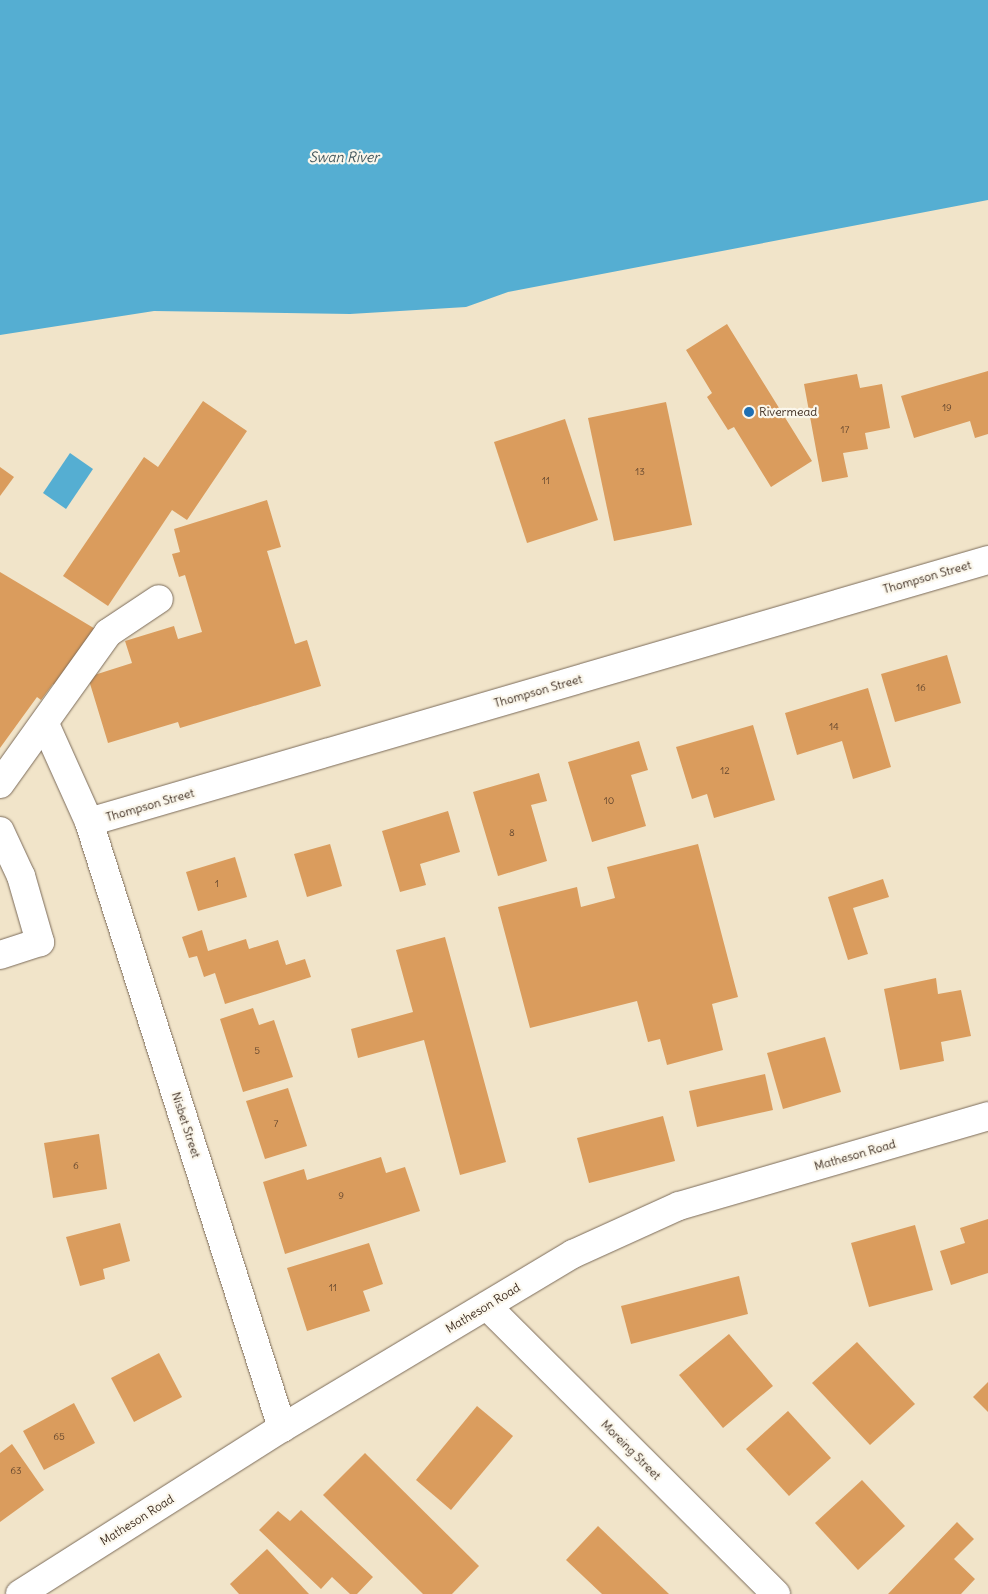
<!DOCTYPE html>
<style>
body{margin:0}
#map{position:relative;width:988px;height:1594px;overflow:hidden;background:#f1e4c9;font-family:Delius,sans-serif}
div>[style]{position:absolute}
.water>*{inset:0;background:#55aed2}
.building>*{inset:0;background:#da9c5d}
.roads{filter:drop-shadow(0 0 1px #7b6b5a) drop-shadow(0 0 1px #7b6b5a)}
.minor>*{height:28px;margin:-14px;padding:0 14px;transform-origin:14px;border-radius:14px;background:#fff}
.dots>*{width:14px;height:14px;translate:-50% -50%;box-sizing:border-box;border:2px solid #fbf7ec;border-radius:50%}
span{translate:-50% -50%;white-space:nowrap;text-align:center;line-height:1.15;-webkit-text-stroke:4.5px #fbf7ec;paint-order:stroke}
.number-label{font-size:10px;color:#63462e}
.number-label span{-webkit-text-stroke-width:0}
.poi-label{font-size:12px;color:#3b2a1e}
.left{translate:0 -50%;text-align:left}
.street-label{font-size:12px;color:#3b2a1e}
.water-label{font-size:14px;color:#44585d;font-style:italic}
</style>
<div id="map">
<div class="water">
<i style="clip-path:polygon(0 0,988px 0,988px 200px,508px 292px,466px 307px,350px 314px,154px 311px,0 335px)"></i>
<i style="clip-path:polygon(70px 453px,93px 469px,66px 509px,43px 493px)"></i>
</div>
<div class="building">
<i style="clip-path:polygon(727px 324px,812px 461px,771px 487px,734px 427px,728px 430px,707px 397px,712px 393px,686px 350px)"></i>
<i style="clip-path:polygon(988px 371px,988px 434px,975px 438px,970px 421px,914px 438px,901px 396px)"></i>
<i style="clip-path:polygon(857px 374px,860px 388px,882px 384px,890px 428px,865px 433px,868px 449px,843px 453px,848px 477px,822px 482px,804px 384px)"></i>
<i style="clip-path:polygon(203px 401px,247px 431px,187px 520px,172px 510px,108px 606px,63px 576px,144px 457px,158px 467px)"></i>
<i style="clip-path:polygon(666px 402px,692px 525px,614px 541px,588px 418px)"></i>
<i style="clip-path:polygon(565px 419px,598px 520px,527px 543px,494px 442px)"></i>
<i style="clip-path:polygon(0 467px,14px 477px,0 496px)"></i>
<i style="clip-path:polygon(267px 500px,281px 547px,267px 551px,295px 644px,307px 640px,321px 686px,180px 728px,178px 722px,108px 743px,88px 677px,132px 663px,125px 641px,174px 626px,178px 639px,202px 632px,185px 575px,179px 577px,172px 554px,180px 552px,174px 529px)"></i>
<i style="clip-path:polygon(0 572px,97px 630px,56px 687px,53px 684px,41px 700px,37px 697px,0 748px)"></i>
<i style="clip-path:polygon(947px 655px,961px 703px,895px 722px,881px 674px)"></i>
<i style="clip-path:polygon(868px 688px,891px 767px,853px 779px,842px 741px,797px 755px,785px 713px)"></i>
<i style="clip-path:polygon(753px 725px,775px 800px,714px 818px,707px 794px,692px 799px,676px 747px)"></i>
<i style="clip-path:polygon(639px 741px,648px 770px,631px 775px,646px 826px,592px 842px,568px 762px)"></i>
<i style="clip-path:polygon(539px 773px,547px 801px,531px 805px,547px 861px,498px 876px,473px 792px)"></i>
<i style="clip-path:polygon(448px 811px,460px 852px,420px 864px,426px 885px,400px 892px,382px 831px)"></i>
<i style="clip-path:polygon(330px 844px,342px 886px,307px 897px,294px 854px)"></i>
<i style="clip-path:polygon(698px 844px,738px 997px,712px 1004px,723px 1050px,667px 1065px,660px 1039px,648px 1042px,637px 1001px,530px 1028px,498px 907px,577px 887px,581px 907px,615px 898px,607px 867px)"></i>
<i style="clip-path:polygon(235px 857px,247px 897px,198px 911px,186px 872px)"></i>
<i style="clip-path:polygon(883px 879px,889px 897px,853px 908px,868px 954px,848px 960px,828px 897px)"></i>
<i style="clip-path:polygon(202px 930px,208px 951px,246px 939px,249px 949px,278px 940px,286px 965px,305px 959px,311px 977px,225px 1004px,215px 973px,204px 977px,197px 956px,189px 958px,182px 937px)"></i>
<i style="clip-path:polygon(445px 937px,506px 1162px,460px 1175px,424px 1040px,358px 1058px,351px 1029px,413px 1012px,396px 950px)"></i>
<i style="clip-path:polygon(936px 978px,938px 994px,961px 990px,971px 1036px,941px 1042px,944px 1061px,900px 1070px,884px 989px)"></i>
<i style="clip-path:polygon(253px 1008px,259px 1025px,274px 1020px,293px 1077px,243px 1092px,220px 1019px)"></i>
<i style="clip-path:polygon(825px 1037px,841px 1092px,783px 1109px,767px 1053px)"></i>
<i style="clip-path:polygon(765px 1074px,773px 1110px,697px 1127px,689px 1091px)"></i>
<i style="clip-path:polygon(288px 1088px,307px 1146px,265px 1159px,246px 1101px)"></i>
<i style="clip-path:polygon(663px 1116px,675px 1161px,589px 1183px,577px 1138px)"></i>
<i style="clip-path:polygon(99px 1134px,107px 1189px,53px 1198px,44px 1143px)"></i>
<i style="clip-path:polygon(381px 1157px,386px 1173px,405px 1167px,420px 1211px,285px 1254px,263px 1182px,304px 1169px,307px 1180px)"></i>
<i style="clip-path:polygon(988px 1219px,988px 1273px,951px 1285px,940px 1251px,965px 1243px,960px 1228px)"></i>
<i style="clip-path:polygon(120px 1223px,130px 1261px,103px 1269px,105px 1279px,80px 1286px,66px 1237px)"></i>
<i style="clip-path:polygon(915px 1225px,933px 1290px,869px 1307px,851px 1243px)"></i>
<i style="clip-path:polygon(369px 1243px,383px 1284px,363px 1291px,370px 1311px,307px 1331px,287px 1268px)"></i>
<i style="clip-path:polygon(739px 1276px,748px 1314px,631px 1344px,621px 1306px)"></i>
<i style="clip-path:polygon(729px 1334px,773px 1386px,723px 1428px,679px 1375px)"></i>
<i style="clip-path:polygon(857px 1342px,915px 1404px,870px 1445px,812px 1383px)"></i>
<i style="clip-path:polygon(159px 1353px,182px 1397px,134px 1422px,111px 1378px)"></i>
<i style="clip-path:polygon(988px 1382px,988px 1412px,973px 1397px)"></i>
<i style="clip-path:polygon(74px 1403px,95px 1443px,44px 1470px,23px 1431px)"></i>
<i style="clip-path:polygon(477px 1406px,513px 1436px,451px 1510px,416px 1480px)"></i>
<i style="clip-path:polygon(788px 1411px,831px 1458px,789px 1496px,746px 1449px)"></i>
<i style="clip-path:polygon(12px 1444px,44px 1490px,0 1522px,0 1453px)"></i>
<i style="clip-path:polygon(365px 1453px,479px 1566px,452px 1594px,423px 1594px,323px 1495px)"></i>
<i style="clip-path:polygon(862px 1480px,905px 1526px,858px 1570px,815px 1523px)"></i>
<i style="clip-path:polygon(301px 1510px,373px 1577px,357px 1594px,350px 1594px,332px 1577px,321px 1589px,259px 1530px,278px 1511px,290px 1521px)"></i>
<i style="clip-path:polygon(957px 1522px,974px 1539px,954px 1559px,975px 1579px,961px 1594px,888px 1594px)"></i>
<i style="clip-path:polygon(598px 1526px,669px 1594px,602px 1594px,566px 1560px)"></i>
<i style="clip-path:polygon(267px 1549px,309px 1594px,239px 1594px,230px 1584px)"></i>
</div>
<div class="roads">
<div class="minor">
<i style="left:45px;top:724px;width:107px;rotate:65.8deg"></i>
<i style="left:89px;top:822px;width:636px;rotate:72.33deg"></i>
<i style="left:0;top:784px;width:186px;rotate:-54.4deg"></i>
<i style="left:108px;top:633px;width:61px;rotate:-33.7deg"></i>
<i style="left:89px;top:822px;width:936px;rotate:-16.25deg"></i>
<i style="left:0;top:831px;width:50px;rotate:65deg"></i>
<i style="left:21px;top:876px;width:69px;rotate:73.9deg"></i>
<i style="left:40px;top:942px;width:42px;rotate:162deg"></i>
<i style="left:487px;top:1306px;width:408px;rotate:44.9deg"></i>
<i style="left:20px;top:1594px;width:310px;rotate:-32.4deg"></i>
<i style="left:282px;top:1428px;width:339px;rotate:-30.9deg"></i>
<i style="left:573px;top:1254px;width:116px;rotate:-24.4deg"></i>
<i style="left:679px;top:1206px;width:322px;rotate:-16.2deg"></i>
</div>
</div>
<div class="dots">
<i style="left:749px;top:412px;background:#1f6fb2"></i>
</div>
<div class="number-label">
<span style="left:947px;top:408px">19</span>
<span style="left:845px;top:430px">17</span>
<span style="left:640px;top:472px">13</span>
<span style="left:546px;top:481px">11</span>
<span style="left:921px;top:688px">16</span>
<span style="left:834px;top:727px">14</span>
<span style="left:725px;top:771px">12</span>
<span style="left:609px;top:801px">10</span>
<span style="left:512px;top:833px">8</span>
<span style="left:217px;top:884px">1</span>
<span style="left:257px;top:1051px">5</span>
<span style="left:276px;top:1124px">7</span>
<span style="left:76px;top:1166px">6</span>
<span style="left:341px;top:1196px">9</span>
<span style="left:333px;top:1288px">11</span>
<span style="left:59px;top:1437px">65</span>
<span style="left:16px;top:1471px">63</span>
</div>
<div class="poi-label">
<span class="left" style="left:759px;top:412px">Rivermead</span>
</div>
<div class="street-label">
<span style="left:927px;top:577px;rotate:-16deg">Thompson Street</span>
<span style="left:538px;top:691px;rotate:-16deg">Thompson Street</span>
<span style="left:150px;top:805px;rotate:-16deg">Thompson Street</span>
<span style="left:186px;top:1125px;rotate:72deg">Nisbet Street</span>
<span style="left:855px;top:1155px;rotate:-16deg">Matheson Road</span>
<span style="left:483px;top:1308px;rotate:-31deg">Matheson Road</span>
<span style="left:631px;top:1450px;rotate:45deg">Moreing Street</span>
<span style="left:137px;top:1520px;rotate:-32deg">Matheson Road</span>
</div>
<div class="water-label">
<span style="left:344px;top:157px">Swan River</span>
</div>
</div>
